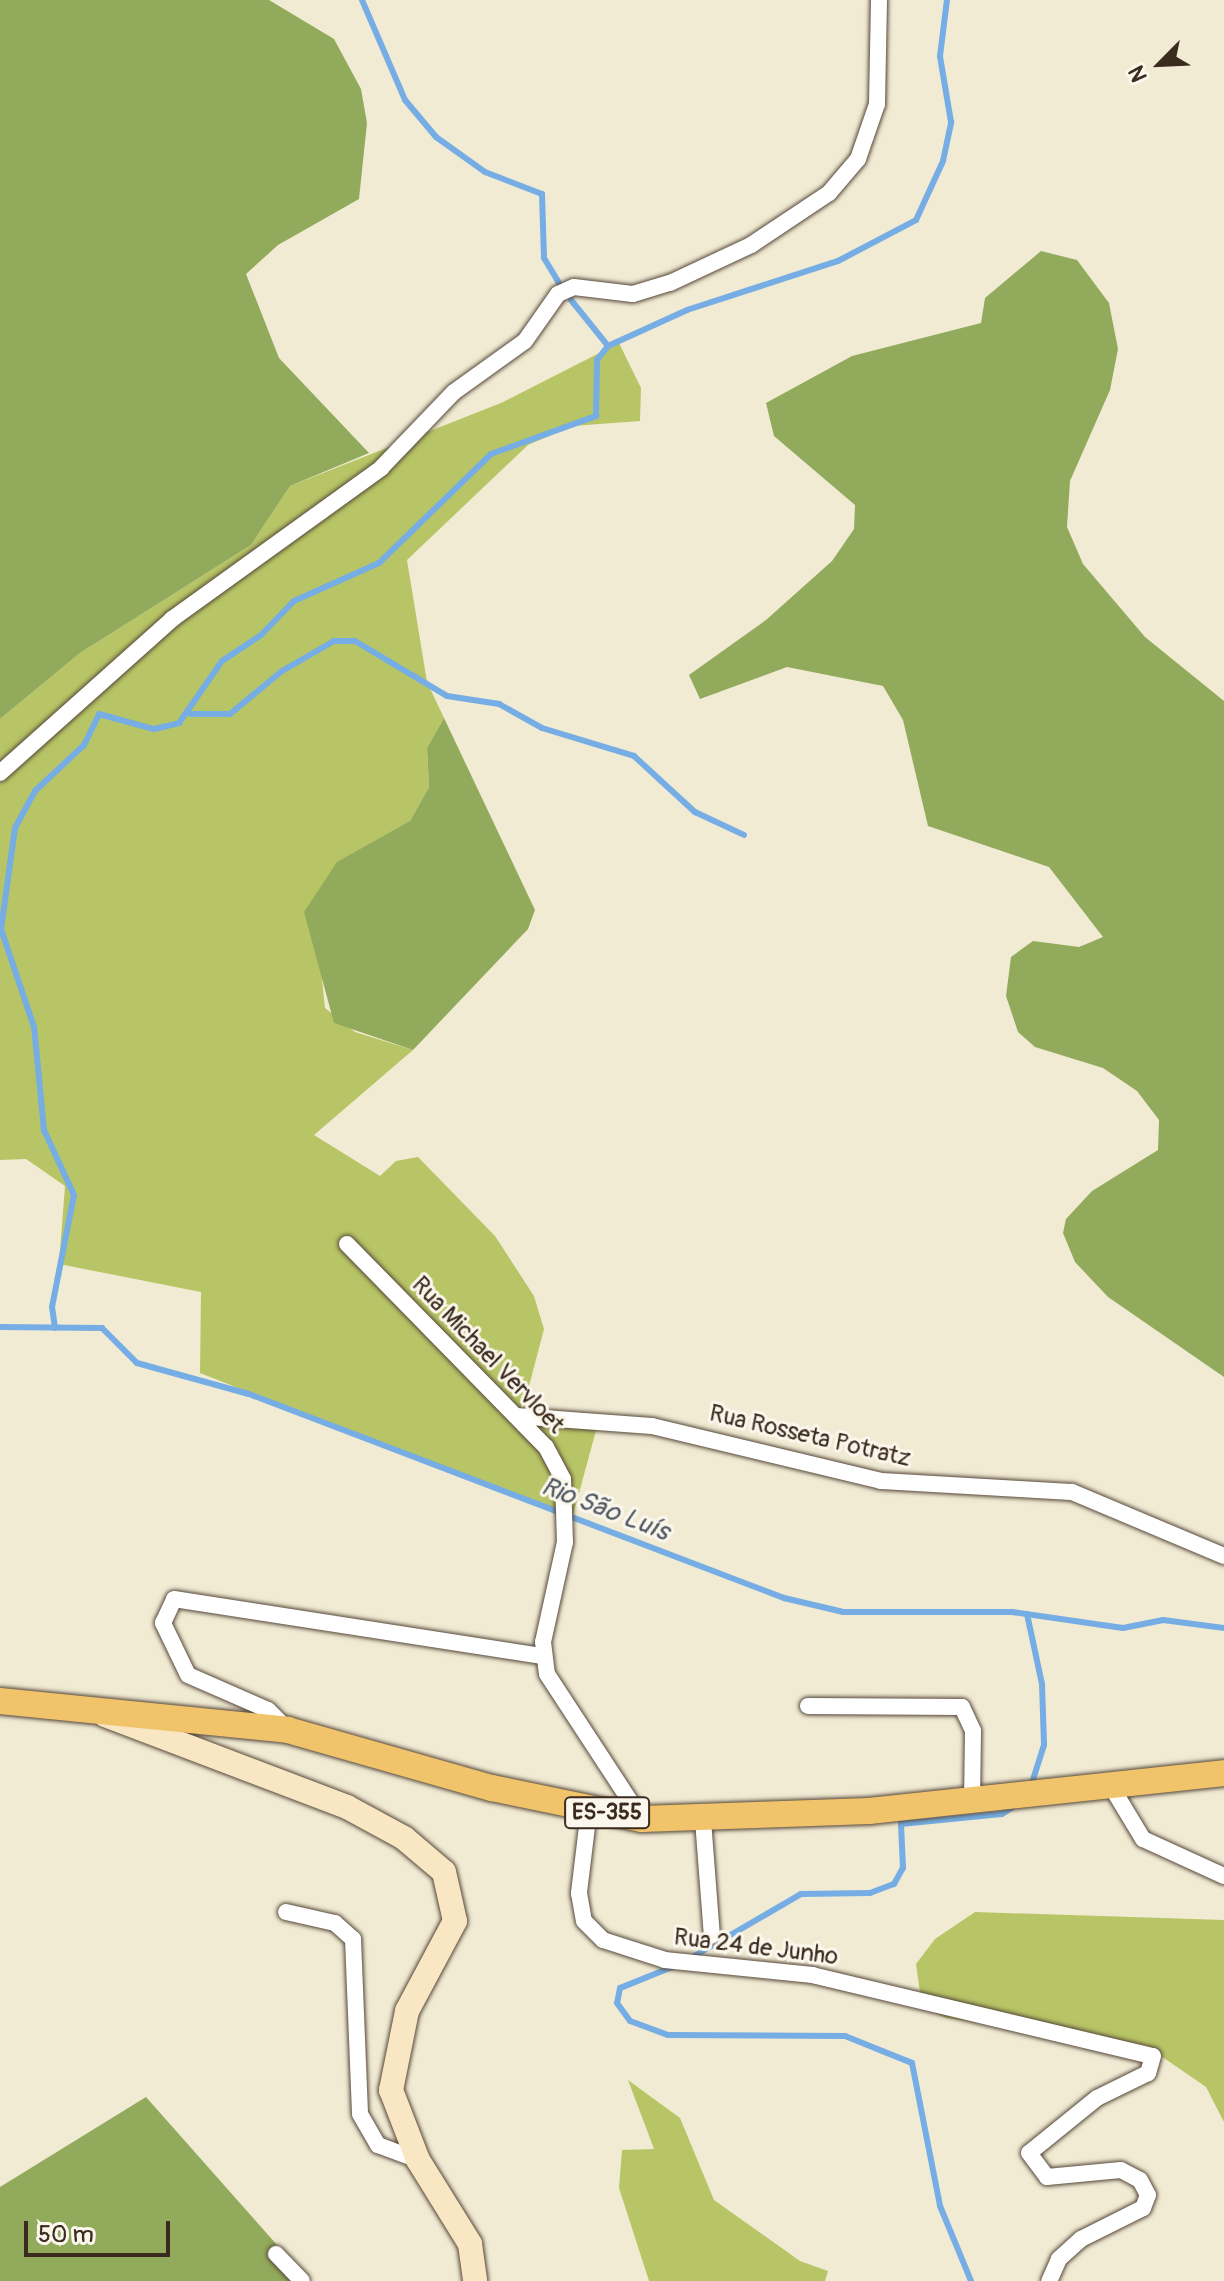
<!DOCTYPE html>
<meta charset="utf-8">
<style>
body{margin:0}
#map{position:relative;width:1224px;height:2281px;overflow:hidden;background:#f1ebd4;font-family:Pangolin,sans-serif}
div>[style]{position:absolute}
.green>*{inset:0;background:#b8c566}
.forest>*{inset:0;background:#92aa5b}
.stream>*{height:6px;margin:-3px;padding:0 3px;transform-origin:3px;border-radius:3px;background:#75ade4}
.roads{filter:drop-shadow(0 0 2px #564739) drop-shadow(0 0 2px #564739)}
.street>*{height:16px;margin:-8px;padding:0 8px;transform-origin:8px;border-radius:8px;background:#fff}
.secondary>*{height:24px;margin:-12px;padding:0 12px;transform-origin:12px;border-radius:12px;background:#f9e7c3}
.primary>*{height:26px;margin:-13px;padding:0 13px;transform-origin:13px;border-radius:13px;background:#f1c36a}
span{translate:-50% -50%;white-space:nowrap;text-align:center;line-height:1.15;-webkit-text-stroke:6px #fbf7ec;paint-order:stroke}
.shield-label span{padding:2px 6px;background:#fbf7ec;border:2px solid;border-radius:6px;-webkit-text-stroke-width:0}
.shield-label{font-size:22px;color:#3b2a1e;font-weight:700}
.street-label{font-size:24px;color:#3b2a1e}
.water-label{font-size:26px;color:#4f5863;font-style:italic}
.north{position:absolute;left:1120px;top:24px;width:80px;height:80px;-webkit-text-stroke:6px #fbf7ec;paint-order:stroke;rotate:246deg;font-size:22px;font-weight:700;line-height:32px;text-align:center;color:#3b2a1e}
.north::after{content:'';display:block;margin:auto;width:28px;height:36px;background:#3b2a1e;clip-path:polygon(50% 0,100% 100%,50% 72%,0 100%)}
.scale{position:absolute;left:24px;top:2221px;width:146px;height:36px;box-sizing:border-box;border:4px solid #3b2a1e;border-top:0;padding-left:10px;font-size:24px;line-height:28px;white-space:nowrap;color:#3b2a1e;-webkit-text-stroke:6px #fbf7ec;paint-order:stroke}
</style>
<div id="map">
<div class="green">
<i style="clip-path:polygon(619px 343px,641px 388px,640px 421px,572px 426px,528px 445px,407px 560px,427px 682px,444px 718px,427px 748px,429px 787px,410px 821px,305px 912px,318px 941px,325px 1008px,355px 1032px,413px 1050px,314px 1135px,380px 1176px,396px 1161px,418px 1157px,495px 1236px,534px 1296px,544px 1329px,523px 1409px,598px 1423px,572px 1519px,200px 1373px,201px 1292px,59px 1264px,65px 1186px,26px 1159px,0 1160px,0 719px,80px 653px,251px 545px,290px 486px,501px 403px)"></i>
<i style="clip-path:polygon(975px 1912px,1224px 1920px,1224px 2122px,1206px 2087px,1145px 2045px,946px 2018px,922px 2007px,916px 1964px,935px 1939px)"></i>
<i style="clip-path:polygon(628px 2080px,680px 2118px,714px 2200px,800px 2261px,828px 2271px,825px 2281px,649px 2281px,619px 2188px,622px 2150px,654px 2149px)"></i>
</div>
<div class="forest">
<i style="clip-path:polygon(0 0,269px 0,334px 39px,361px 89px,367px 123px,359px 199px,278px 245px,246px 274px,279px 358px,369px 453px,290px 486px,251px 545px,80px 653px,0 719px)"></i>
<i style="clip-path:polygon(1041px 251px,1077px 260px,1109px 303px,1118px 349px,1110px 390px,1070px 481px,1067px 527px,1083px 564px,1145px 637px,1224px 701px,1224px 1377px,1108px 1297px,1075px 1262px,1063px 1233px,1066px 1219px,1092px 1191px,1158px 1150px,1159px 1120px,1137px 1091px,1103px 1068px,1035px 1047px,1018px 1032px,1006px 996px,1011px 957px,1033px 941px,1079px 947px,1103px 937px,1049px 867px,928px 826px,903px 720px,883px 686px,787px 667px,700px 699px,689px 675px,766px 620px,832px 561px,854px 529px,855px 505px,774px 436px,766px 403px,852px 356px,981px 323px,985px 298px)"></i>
<i style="clip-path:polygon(444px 718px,535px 910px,528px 929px,413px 1050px,334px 1023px,304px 912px,337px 862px,410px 821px,429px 787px,427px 748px)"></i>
<i style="clip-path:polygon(146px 2097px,309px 2281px,0 2281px,0 2187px)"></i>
</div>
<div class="stream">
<i style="left:362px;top:0;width:109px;rotate:66.7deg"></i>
<i style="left:405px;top:100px;width:48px;rotate:50deg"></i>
<i style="left:436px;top:137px;width:60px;rotate:35.5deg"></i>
<i style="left:485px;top:172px;width:61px;rotate:21.1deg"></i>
<i style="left:542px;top:194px;width:64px;rotate:88.2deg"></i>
<i style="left:544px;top:258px;width:29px;rotate:59deg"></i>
<i style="left:571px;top:300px;width:59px;rotate:51.2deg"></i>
<i style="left:191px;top:714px;width:39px"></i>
<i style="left:230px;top:714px;width:67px;rotate:-39.6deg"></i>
<i style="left:282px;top:671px;width:60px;rotate:-30deg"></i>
<i style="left:334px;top:641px;width:21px"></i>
<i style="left:355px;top:641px;width:107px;rotate:30.9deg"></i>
<i style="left:447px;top:696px;width:53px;rotate:8.7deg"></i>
<i style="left:499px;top:704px;width:49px;rotate:29.2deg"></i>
<i style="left:542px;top:728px;width:96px;rotate:16.9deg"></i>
<i style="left:634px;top:756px;width:83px;rotate:42.6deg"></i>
<i style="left:695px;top:812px;width:54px;rotate:25.1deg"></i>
<i style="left:0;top:1327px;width:102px;rotate:0.6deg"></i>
<i style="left:102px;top:1328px;width:49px;rotate:45deg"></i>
<i style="left:137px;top:1363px;width:116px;rotate:15.5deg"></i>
<i style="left:249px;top:1394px;width:573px;rotate:20.87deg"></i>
<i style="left:784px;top:1598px;width:61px;rotate:13.3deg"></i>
<i style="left:843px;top:1612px;width:169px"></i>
<i style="left:1012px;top:1612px;width:112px;rotate:8.2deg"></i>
<i style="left:1123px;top:1628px;width:41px;rotate:-11.3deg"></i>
<i style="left:1163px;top:1620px;width:62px;rotate:7.5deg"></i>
<i style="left:55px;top:1328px;width:21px;rotate:-98deg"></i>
<i style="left:52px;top:1307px;width:114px;rotate:-78.9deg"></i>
<i style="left:74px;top:1195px;width:72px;rotate:-114.8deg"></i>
<i style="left:44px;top:1130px;width:103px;rotate:-95.5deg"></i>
<i style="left:34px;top:1027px;width:103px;rotate:-108.6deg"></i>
<i style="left:1px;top:929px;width:102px;rotate:-82.1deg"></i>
<i style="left:15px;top:828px;width:42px;rotate:-61.6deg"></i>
<i style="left:35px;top:791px;width:67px;rotate:-43.2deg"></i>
<i style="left:84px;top:745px;width:34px;rotate:-64deg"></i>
<i style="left:99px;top:714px;width:57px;rotate:15.3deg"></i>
<i style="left:154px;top:729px;width:26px;rotate:-13deg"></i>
<i style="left:179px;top:723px;width:75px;rotate:-55.3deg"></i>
<i style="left:222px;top:661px;width:47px;rotate:-33.7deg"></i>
<i style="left:261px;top:635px;width:47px;rotate:-45.9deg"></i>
<i style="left:294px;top:601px;width:93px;rotate:-24.1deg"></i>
<i style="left:379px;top:563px;width:156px;rotate:-44.2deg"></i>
<i style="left:491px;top:454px;width:112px;rotate:-19.9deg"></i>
<i style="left:596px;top:416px;width:56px;rotate:-89deg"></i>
<i style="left:597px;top:360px;width:18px;rotate:-52deg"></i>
<i style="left:608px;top:346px;width:87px;rotate:-24.5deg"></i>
<i style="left:687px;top:310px;width:159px;rotate:-18deg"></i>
<i style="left:838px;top:261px;width:88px;rotate:-27.7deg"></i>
<i style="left:916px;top:220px;width:65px;rotate:-65.4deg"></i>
<i style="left:943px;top:161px;width:40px;rotate:-78deg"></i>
<i style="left:951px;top:122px;width:67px;rotate:-99.5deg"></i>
<i style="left:940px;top:56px;width:56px;rotate:-82.9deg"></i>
<i style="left:1027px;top:1614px;width:72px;rotate:77.9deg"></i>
<i style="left:1042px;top:1684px;width:61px;rotate:88.1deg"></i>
<i style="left:1044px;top:1745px;width:43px;rotate:107.6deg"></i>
<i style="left:691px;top:1958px;width:127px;rotate:-30.2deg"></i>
<i style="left:801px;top:1894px;width:69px;rotate:-0.8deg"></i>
<i style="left:870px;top:1893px;width:26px;rotate:-21deg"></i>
<i style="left:894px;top:1884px;width:18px;rotate:-61deg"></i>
<i style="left:903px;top:1868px;width:44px;rotate:-92.6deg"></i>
<i style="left:901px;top:1824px;width:101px;rotate:-5.7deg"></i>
<i style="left:1002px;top:1814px;width:22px;rotate:-32deg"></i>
<i style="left:677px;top:1965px;width:61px;rotate:158deg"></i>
<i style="left:620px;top:1988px;width:15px;rotate:101deg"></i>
<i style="left:617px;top:2003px;width:22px;rotate:54deg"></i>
<i style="left:630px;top:2021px;width:40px;rotate:20.2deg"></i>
<i style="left:668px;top:2035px;width:177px;rotate:0.3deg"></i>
<i style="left:845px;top:2036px;width:72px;rotate:21.9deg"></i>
<i style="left:912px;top:2063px;width:146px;rotate:78.9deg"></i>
<i style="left:940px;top:2206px;width:81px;rotate:67.5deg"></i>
</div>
<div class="roads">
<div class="street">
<i style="left:0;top:773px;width:231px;rotate:-41.8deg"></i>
<i style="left:172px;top:619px;width:258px;rotate:-35.8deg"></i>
<i style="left:381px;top:468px;width:105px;rotate:-46.2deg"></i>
<i style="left:454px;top:392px;width:87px;rotate:-35.7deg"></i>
<i style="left:525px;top:341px;width:57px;rotate:-54.9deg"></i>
<i style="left:558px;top:294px;width:17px;rotate:-24deg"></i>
<i style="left:574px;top:287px;width:59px;rotate:6.8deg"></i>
<i style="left:633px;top:294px;width:39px;rotate:-17deg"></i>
<i style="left:670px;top:283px;width:89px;rotate:-25.1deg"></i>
<i style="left:751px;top:245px;width:94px;rotate:-33.7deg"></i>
<i style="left:829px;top:193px;width:45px;rotate:-49.5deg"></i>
<i style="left:858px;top:159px;width:58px;rotate:-70.9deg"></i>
<i style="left:877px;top:104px;width:104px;rotate:-88.9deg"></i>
<i style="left:347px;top:1244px;width:284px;rotate:45.6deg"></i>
<i style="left:546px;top:1447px;width:36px;rotate:62deg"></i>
<i style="left:563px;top:1479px;width:63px;rotate:88.2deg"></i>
<i style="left:565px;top:1542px;width:102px;rotate:102.4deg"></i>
<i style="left:543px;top:1642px;width:32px;rotate:83deg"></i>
<i style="left:547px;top:1674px;width:173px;rotate:56.8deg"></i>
<i style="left:516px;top:1416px;width:136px;rotate:4.2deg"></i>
<i style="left:652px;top:1426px;width:236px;rotate:13.5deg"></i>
<i style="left:881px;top:1481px;width:191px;rotate:3.3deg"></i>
<i style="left:1072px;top:1492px;width:165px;rotate:22.8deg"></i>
<i style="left:808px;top:1706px;width:154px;rotate:0.4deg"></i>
<i style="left:962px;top:1707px;width:26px;rotate:65deg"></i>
<i style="left:973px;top:1731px;width:69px;rotate:90.8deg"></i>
<i style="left:287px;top:1729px;width:27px;rotate:-135deg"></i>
<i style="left:268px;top:1710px;width:87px;rotate:-156.4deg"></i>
<i style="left:188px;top:1675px;width:58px;rotate:-115.7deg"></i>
<i style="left:163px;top:1623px;width:26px;rotate:-65deg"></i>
<i style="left:174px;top:1599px;width:373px;rotate:8.8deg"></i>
<i style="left:1111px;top:1786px;width:62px;rotate:58.9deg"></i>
<i style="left:1143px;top:1839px;width:89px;rotate:24.6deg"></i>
<i style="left:589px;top:1810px;width:84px;rotate:96.9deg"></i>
<i style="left:579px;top:1893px;width:28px;rotate:80deg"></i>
<i style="left:584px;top:1921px;width:27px;rotate:45deg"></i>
<i style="left:603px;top:1940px;width:65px;rotate:17.9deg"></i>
<i style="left:665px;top:1960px;width:148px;rotate:5.8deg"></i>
<i style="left:812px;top:1975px;width:350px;rotate:13.4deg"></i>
<i style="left:1153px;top:2056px;width:18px;rotate:106deg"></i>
<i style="left:1148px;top:2073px;width:57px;rotate:153.9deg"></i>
<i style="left:1097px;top:2098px;width:87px;rotate:141deg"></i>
<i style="left:1029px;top:2153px;width:30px;rotate:53deg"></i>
<i style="left:1047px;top:2177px;width:74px;rotate:-5.4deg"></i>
<i style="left:1121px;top:2170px;width:21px;rotate:28deg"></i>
<i style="left:1140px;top:2180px;width:17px;rotate:62deg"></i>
<i style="left:1148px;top:2195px;width:14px;rotate:111deg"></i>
<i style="left:1143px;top:2208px;width:69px;rotate:153.4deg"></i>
<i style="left:1081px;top:2239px;width:30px;rotate:138deg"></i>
<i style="left:1059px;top:2259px;width:24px;rotate:114deg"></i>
<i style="left:703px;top:1820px;width:116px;rotate:85.6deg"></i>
<i style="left:286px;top:1912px;width:50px;rotate:12.7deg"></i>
<i style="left:335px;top:1923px;width:24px;rotate:42deg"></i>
<i style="left:353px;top:1939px;width:175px;rotate:87.7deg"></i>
<i style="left:360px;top:2114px;width:36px;rotate:60deg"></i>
<i style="left:378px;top:2145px;width:43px;rotate:20.6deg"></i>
<i style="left:276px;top:2254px;width:37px;rotate:46deg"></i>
</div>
<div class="secondary">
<i style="left:105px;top:1715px;width:259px;rotate:20.8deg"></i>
<i style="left:347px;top:1807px;width:65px;rotate:28.5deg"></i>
<i style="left:404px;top:1838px;width:52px;rotate:40.4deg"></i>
<i style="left:444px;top:1872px;width:50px;rotate:77.3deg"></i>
<i style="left:455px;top:1921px;width:102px;rotate:118.1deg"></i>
<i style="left:407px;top:2011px;width:81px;rotate:101.4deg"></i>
<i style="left:391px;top:2090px;width:75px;rotate:68.9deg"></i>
<i style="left:418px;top:2160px;width:99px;rotate:58.2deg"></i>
<i style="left:470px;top:2244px;width:37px;rotate:82deg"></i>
</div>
<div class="primary">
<i style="left:0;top:1701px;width:289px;rotate:5.7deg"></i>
<i style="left:288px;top:1730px;width:212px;rotate:15.9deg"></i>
<i style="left:492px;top:1788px;width:153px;rotate:11.7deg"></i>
<i style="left:642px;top:1819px;width:227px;rotate:-2deg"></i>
<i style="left:869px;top:1811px;width:357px;rotate:-6.1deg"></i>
</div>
</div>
<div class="shield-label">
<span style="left:607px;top:1813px">ES-355</span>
</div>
<div class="street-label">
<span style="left:488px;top:1355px;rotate:46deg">Rua Michael Vervloet</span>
<span style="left:810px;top:1436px;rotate:13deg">Rua Rosseta Potratz</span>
<span style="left:756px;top:1947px;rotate:7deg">Rua 24 de Junho</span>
</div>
<div class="water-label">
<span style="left:605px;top:1510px;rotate:21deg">Rio São Luís</span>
</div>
<div class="north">N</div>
<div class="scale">50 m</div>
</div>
